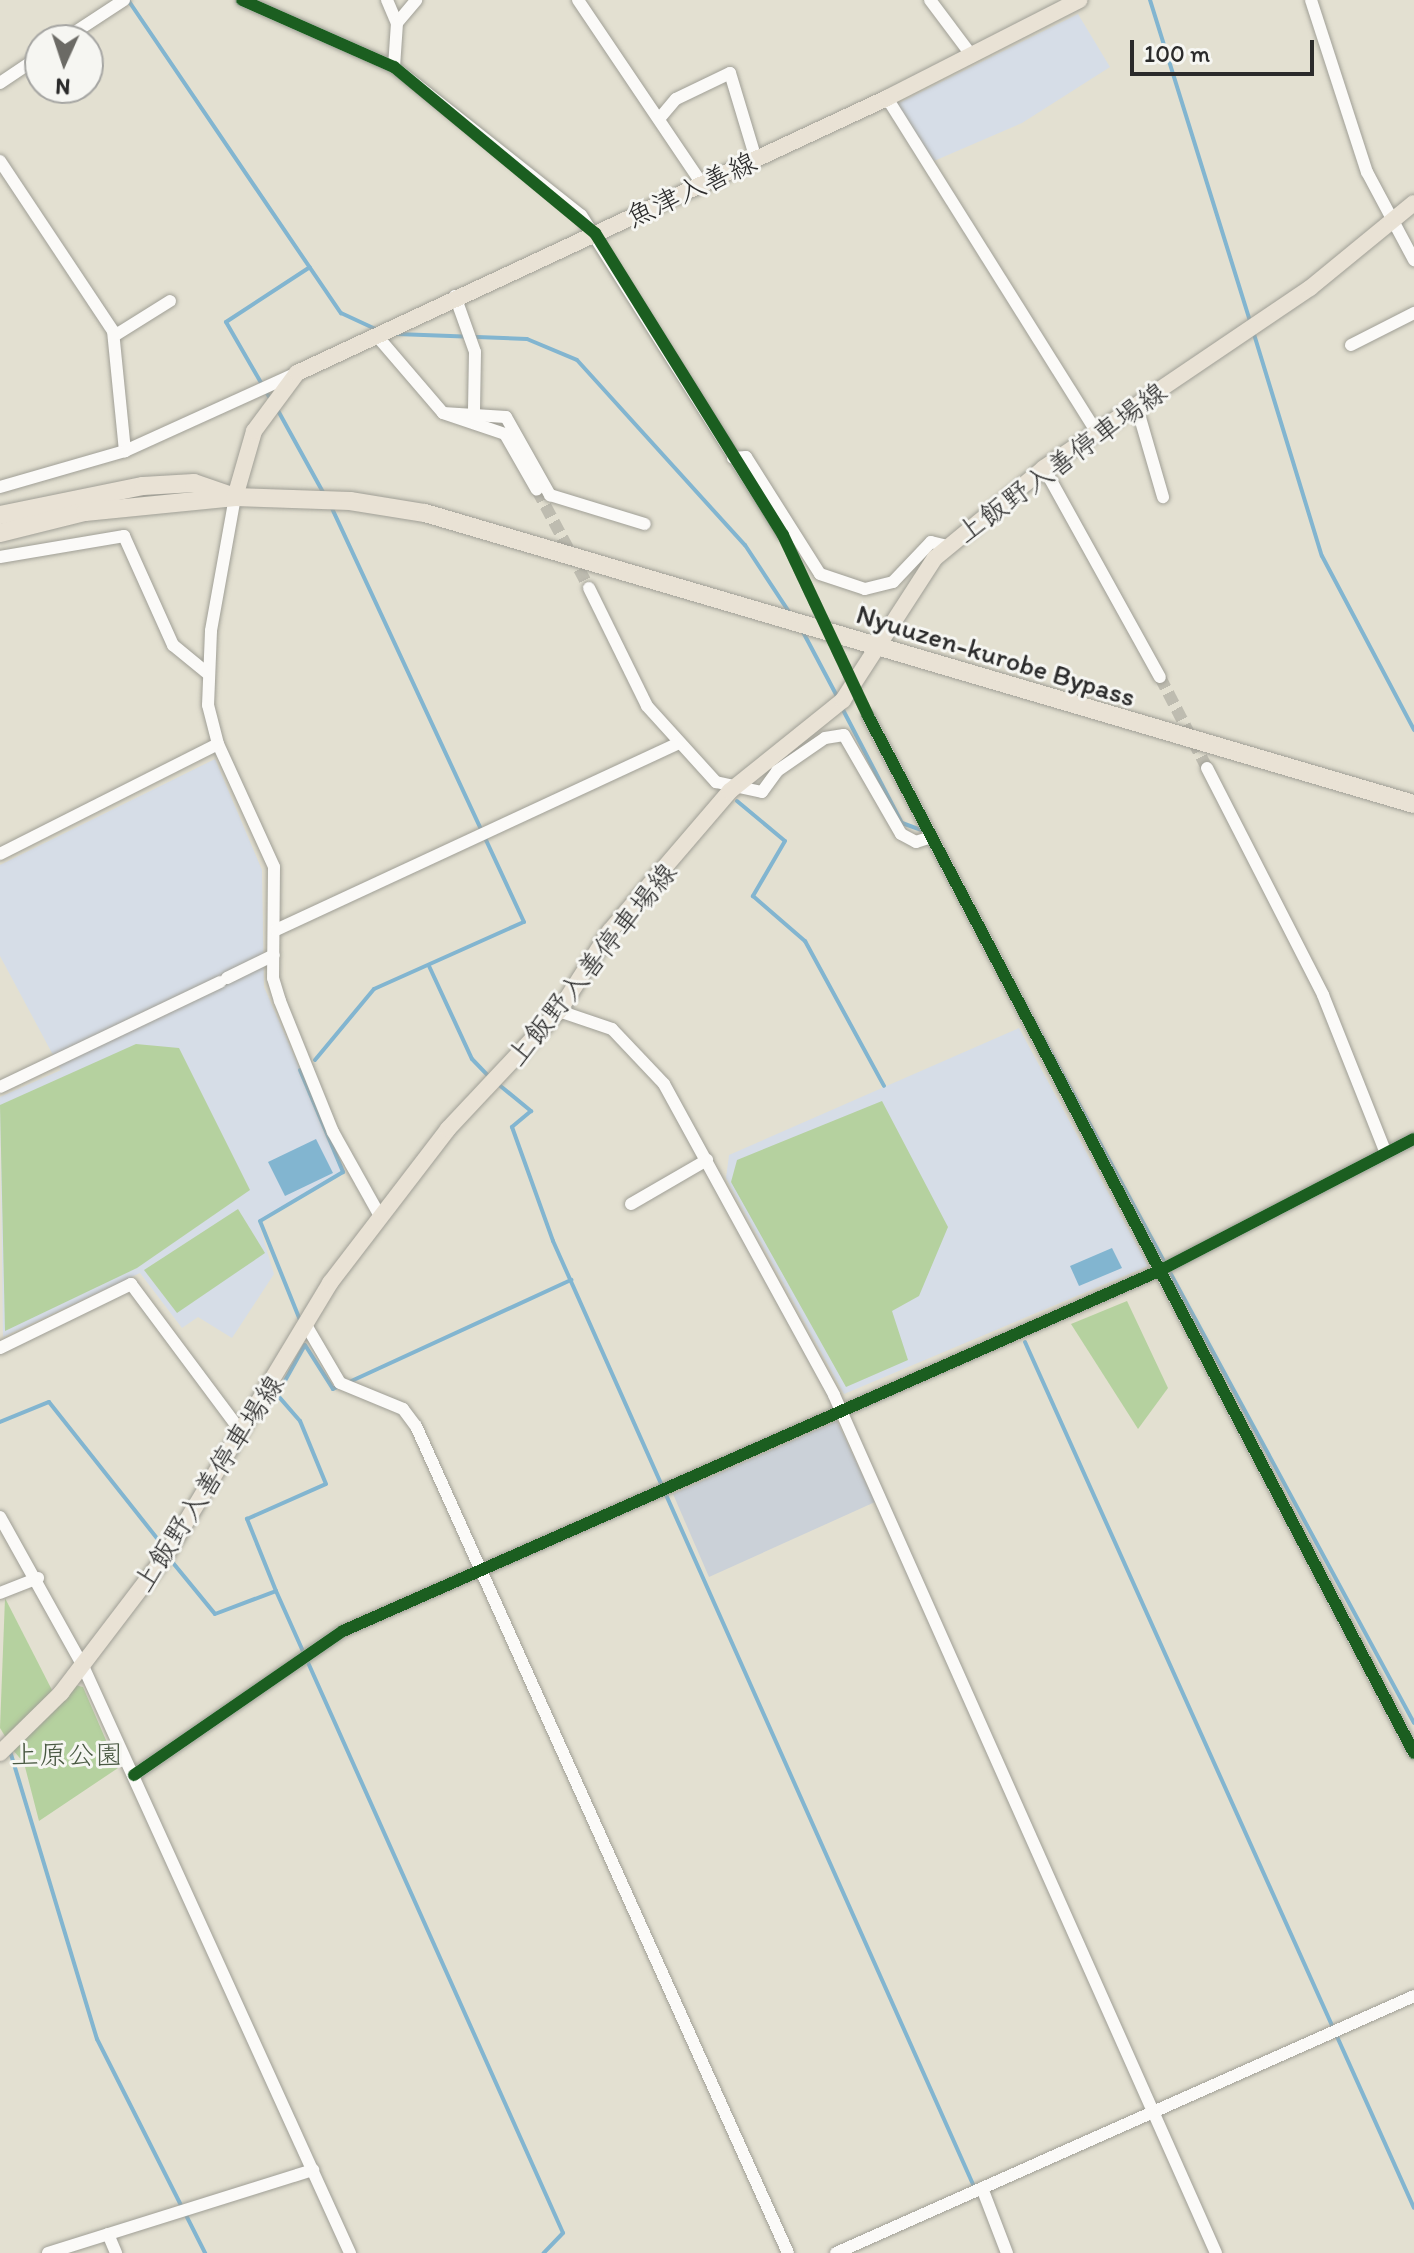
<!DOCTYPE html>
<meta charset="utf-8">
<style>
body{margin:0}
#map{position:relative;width:1414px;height:2253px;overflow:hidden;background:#e3e0d1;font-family:Itim,"Klee One",sans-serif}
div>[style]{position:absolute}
.built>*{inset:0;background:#d6dde7}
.industrial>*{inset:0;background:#cbd1d8}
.green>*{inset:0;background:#b5d19f}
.water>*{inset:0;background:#82b5d0}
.stream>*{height:4px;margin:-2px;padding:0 2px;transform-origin:2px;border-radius:2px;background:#82b5d0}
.minor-tunnel>*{height:12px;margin-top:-6px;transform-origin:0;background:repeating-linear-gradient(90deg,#bebcb0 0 12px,transparent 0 18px)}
.roads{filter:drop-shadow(0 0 2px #a09f96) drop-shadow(0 0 2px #a09f96)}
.minor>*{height:12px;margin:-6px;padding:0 6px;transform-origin:6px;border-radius:6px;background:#fbfaf8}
.major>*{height:16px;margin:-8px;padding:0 8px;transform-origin:8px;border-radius:8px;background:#e9e2d5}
.highway>*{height:18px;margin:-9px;padding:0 9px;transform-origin:9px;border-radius:9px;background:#e9e2d5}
.cycleway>*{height:12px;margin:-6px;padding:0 6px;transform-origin:6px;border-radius:6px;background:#1b5e20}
span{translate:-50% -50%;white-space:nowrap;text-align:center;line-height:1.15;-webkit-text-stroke:6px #f6f6f2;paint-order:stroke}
.street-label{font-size:28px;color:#2b2b2b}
.park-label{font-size:28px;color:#495942}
.north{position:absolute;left:24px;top:24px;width:80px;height:80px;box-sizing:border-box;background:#f6f6f2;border:2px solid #a5a5a2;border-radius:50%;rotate:183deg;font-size:22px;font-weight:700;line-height:32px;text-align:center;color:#2b2b2b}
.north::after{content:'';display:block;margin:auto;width:28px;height:36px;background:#6b6a65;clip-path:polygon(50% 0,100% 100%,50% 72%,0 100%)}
.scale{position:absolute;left:1130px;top:40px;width:184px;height:36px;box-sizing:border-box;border:4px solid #2b2b2b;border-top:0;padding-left:10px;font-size:24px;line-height:28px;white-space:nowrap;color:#2b2b2b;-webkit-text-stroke:6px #f6f6f2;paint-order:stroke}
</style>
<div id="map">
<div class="built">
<i style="clip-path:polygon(1078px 14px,1110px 67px,1022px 123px,934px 161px,897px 104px)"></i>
<i style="clip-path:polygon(215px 759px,262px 870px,264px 987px,345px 1172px,258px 1221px,274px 1274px,232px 1338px,198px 1317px,182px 1328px,140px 1273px,3px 1337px,0 1097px,61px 1070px,0 956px,0 865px)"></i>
<i style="clip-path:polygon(1019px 1028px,1148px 1266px,844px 1394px,726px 1178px,729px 1155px)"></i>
</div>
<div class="industrial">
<i style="clip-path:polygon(837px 1421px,875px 1502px,709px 1577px,673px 1494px)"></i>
</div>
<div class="green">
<i style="clip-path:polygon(136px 1044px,179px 1048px,250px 1190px,137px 1268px,5px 1331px,0 1105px)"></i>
<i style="clip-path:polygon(882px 1101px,948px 1227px,919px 1296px,892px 1311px,908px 1360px,846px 1387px,731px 1182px,737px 1160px)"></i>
<i style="clip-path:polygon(238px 1209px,265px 1253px,177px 1313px,144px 1270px)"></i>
<i style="clip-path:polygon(1127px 1301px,1168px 1388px,1138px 1429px,1071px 1324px)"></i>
<i style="clip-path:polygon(5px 1598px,54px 1694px,8px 1741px,0 1728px)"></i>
<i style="clip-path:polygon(75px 1685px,83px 1687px,118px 1768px,39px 1821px,24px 1763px,13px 1750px)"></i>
</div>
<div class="water">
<i style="clip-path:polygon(316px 1139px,333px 1173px,285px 1196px,268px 1162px)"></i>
<i style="clip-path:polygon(1112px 1248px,1122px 1268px,1079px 1286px,1070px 1266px)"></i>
</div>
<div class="stream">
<i style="left:128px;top:0;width:379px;rotate:55.8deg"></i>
<i style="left:341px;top:313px;width:38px;rotate:25deg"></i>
<i style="left:1150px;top:0;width:337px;rotate:72.7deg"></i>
<i style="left:1253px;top:331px;width:235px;rotate:73deg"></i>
<i style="left:1322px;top:556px;width:197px;rotate:62.1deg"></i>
<i style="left:397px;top:334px;width:130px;rotate:2.2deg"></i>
<i style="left:527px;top:339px;width:54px;rotate:22.8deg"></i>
<i style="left:577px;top:360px;width:250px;rotate:47.8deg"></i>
<i style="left:745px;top:545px;width:84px;rotate:56.7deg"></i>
<i style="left:271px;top:400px;width:90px;rotate:-120deg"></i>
<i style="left:226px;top:322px;width:100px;rotate:-33.2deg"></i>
<i style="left:276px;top:407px;width:99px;rotate:61.1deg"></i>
<i style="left:803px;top:632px;width:75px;rotate:62.1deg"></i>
<i style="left:841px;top:706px;width:132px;rotate:62.5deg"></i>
<i style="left:902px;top:823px;width:23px;rotate:20deg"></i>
<i style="left:737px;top:801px;width:62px;rotate:39.8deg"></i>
<i style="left:785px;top:841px;width:64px;rotate:120.2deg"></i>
<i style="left:753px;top:896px;width:69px;rotate:40.9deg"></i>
<i style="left:805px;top:941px;width:165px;rotate:61.4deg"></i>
<i style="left:932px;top:833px;width:1012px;rotate:61.56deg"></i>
<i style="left:429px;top:966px;width:102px;rotate:65.2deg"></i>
<i style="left:472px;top:1059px;width:28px;rotate:46deg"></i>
<i style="left:315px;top:1060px;width:92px;rotate:-50.3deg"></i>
<i style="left:374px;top:989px;width:164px;rotate:-24.1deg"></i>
<i style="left:524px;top:922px;width:460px;rotate:-114.9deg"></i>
<i style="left:300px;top:1070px;width:111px;rotate:67.1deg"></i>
<i style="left:343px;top:1172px;width:96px;rotate:149.4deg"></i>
<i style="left:260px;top:1221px;width:107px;rotate:68deg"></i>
<i style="left:498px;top:1084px;width:43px;rotate:39.3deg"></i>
<i style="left:531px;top:1111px;width:25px;rotate:140deg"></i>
<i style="left:512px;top:1127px;width:121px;rotate:70.2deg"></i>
<i style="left:553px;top:1241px;width:1038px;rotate:66deg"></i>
<i style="left:1025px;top:1342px;width:949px;rotate:65.81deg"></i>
<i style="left:347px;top:1383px;width:247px;rotate:-24.7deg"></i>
<i style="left:0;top:1422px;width:53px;rotate:-22.2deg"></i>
<i style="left:49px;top:1402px;width:185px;rotate:51.6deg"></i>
<i style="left:169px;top:1558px;width:72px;rotate:50.6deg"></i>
<i style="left:215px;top:1614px;width:65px;rotate:-20.7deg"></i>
<i style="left:276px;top:1591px;width:703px;rotate:65.91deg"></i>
<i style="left:563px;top:2233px;width:28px;rotate:134deg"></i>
<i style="left:276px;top:1591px;width:78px;rotate:-111.9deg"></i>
<i style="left:247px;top:1519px;width:86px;rotate:-23.9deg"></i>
<i style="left:326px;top:1484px;width:68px;rotate:-112.4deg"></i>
<i style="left:300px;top:1421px;width:35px;rotate:-131deg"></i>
<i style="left:277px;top:1395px;width:57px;rotate:-60.8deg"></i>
<i style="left:305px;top:1345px;width:52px;rotate:57.5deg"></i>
<i style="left:333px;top:1389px;width:7px;rotate:-27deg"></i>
<i style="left:10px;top:1751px;width:301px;rotate:73.2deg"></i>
<i style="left:97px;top:2039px;width:240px;rotate:63.2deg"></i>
</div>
<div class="minor-tunnel">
<i style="left:537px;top:490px;width:111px;rotate:62deg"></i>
<i style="left:783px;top:535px;width:200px;rotate:64.8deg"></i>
<i style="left:1160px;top:677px;width:102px;rotate:62.7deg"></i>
</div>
<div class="roads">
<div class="minor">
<i style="left:242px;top:0;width:166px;rotate:23.8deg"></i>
<i style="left:394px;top:67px;width:238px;rotate:38.4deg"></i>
<i style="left:581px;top:215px;width:378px;rotate:57.7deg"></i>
<i style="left:387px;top:0;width:25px;rotate:67deg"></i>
<i style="left:397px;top:23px;width:44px;rotate:93.9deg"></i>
<i style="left:578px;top:0;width:222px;rotate:56deg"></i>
<i style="left:930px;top:0;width:70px;rotate:53.1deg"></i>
<i style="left:1311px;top:0;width:181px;rotate:72deg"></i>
<i style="left:1367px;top:172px;width:100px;rotate:61.9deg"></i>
<i style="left:397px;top:23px;width:30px;rotate:-50deg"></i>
<i style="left:63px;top:40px;width:73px;rotate:-33.3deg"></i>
<i style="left:0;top:83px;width:48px;rotate:-34deg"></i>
<i style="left:887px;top:98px;width:392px;rotate:57.9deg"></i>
<i style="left:659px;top:119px;width:26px;rotate:-50deg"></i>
<i style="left:676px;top:99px;width:60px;rotate:-25.7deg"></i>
<i style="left:730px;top:73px;width:90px;rotate:73.2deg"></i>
<i style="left:0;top:161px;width:204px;rotate:56.4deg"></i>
<i style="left:113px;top:331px;width:121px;rotate:84.3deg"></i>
<i style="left:455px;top:296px;width:59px;rotate:70.3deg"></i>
<i style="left:475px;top:352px;width:60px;rotate:91deg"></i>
<i style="left:114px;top:336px;width:66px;rotate:-32deg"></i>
<i style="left:377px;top:336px;width:101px;rotate:49.4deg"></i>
<i style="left:443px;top:413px;width:65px;rotate:18.7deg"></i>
<i style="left:505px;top:434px;width:64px;rotate:60.3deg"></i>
<i style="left:1351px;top:345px;width:71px;rotate:-26.9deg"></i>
<i style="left:1136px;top:404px;width:97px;rotate:73.8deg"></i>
<i style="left:443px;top:413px;width:63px;rotate:3.6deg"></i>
<i style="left:506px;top:417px;width:90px;rotate:60.6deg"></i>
<i style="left:550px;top:495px;width:99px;rotate:17deg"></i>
<i style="left:733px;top:458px;width:13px;rotate:-4deg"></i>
<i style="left:746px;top:457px;width:138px;rotate:57.7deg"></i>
<i style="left:820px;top:574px;width:47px;rotate:18.4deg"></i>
<i style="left:865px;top:589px;width:29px;rotate:-14deg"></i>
<i style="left:893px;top:582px;width:55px;rotate:-46.5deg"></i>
<i style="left:931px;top:542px;width:16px;rotate:14deg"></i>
<i style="left:1044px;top:468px;width:239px;rotate:61deg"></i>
<i style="left:0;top:487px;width:130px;rotate:-16.1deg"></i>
<i style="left:125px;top:451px;width:187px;rotate:-24.4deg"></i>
<i style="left:235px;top:497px;width:136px;rotate:100.2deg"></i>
<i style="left:211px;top:631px;width:74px;rotate:92.3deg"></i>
<i style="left:208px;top:705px;width:40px;rotate:75.6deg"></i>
<i style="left:218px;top:744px;width:135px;rotate:65.5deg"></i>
<i style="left:274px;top:867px;width:111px;rotate:90.5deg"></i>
<i style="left:273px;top:978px;width:24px;rotate:73deg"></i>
<i style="left:280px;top:1001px;width:141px;rotate:68deg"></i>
<i style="left:333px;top:1132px;width:98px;rotate:60.8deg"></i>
<i style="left:0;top:557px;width:126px;rotate:-9.6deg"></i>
<i style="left:124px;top:536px;width:120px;rotate:65.8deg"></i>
<i style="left:173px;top:645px;width:44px;rotate:39.5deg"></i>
<i style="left:589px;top:588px;width:131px;rotate:63.8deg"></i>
<i style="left:647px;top:706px;width:103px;rotate:47.8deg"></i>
<i style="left:716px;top:782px;width:47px;rotate:12.3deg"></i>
<i style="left:762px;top:792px;width:26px;rotate:-54deg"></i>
<i style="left:777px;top:771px;width:58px;rotate:-34.5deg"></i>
<i style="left:825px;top:738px;width:19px;rotate:-9deg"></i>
<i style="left:844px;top:735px;width:114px;rotate:60.1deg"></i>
<i style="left:901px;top:834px;width:17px;rotate:28deg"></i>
<i style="left:916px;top:842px;width:16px;rotate:-18deg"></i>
<i style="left:868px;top:716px;width:1172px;rotate:62.23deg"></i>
<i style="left:1207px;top:768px;width:255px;rotate:62.9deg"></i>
<i style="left:1323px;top:995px;width:170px;rotate:68.3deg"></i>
<i style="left:0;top:854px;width:244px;rotate:-26.8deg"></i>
<i style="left:276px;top:930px;width:443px;rotate:-24.9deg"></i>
<i style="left:227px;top:978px;width:52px;rotate:-26.1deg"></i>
<i style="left:559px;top:1011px;width:56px;rotate:18.8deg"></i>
<i style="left:612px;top:1029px;width:76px;rotate:46.6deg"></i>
<i style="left:664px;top:1084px;width:354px;rotate:61.3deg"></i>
<i style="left:834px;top:1395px;width:939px;rotate:66deg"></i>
<i style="left:0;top:1087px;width:244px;rotate:-25.5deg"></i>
<i style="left:631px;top:1204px;width:88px;rotate:-30.1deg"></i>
<i style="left:306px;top:1325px;width:67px;rotate:59.6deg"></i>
<i style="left:340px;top:1383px;width:68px;rotate:22.4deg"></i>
<i style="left:403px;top:1409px;width:21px;rotate:53deg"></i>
<i style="left:416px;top:1426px;width:907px;rotate:65.78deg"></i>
<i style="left:0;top:1348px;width:146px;rotate:-26deg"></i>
<i style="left:131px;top:1284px;width:186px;rotate:53.3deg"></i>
<i style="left:0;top:1517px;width:171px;rotate:60.9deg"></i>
<i style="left:83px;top:1666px;width:645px;rotate:65.54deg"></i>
<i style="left:0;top:1593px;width:41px;rotate:-21.5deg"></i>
<i style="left:134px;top:1775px;width:254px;rotate:-34.6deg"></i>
<i style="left:343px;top:1631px;width:892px;rotate:-23.81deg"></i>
<i style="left:1159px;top:1271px;width:287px;rotate:-27.4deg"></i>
<i style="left:982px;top:2188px;width:70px;rotate:69deg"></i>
<i style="left:108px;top:2234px;width:21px;rotate:67deg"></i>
<i style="left:48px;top:2253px;width:278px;rotate:-17.4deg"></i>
<i style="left:836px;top:2253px;width:633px;rotate:-23.97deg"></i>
</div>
<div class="major">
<i style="left:235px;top:497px;width:69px;rotate:-73.9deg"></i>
<i style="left:254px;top:431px;width:72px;rotate:-53.4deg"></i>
<i style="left:297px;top:373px;width:651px;rotate:-24.99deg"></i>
<i style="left:887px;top:98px;width:216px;rotate:-27deg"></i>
<i style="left:0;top:1753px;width:86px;rotate:-44.5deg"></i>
<i style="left:61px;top:1693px;width:173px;rotate:-52.7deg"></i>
<i style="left:166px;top:1555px;width:318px;rotate:-58.9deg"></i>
<i style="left:330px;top:1283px;width:194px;rotate:-52.5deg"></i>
<i style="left:448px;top:1129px;width:162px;rotate:-46.8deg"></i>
<i style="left:559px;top:1011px;width:95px;rotate:-57.5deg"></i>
<i style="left:610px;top:931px;width:184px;rotate:-49.4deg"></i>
<i style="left:730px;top:791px;width:145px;rotate:-38.8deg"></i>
<i style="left:843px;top:700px;width:169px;rotate:-57.1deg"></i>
<i style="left:935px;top:558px;width:141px;rotate:-39.5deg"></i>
<i style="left:1044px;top:468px;width:321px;rotate:-34.1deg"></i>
<i style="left:1310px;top:288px;width:134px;rotate:-39.3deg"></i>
</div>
<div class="highway">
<i style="left:0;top:515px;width:146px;rotate:-11.5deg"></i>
<i style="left:143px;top:486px;width:51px;rotate:-3.4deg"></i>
<i style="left:194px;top:483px;width:36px;rotate:19deg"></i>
<i style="left:0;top:533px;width:88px;rotate:-13.9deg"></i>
<i style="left:85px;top:512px;width:151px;rotate:-5.7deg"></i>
<i style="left:235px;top:497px;width:115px;rotate:2deg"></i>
<i style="left:350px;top:501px;width:76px;rotate:9.1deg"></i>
<i style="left:425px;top:513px;width:1031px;rotate:16.4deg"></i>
</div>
</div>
<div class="cycleway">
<i style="left:242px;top:0;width:166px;rotate:23.8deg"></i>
<i style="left:394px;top:67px;width:261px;rotate:39.6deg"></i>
<i style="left:595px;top:233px;width:356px;rotate:58.1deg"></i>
<i style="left:783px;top:535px;width:200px;rotate:64.8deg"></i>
<i style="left:868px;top:716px;width:1172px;rotate:62.23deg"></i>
<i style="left:134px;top:1775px;width:254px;rotate:-34.6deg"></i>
<i style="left:343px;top:1631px;width:892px;rotate:-23.81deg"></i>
<i style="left:1159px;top:1271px;width:287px;rotate:-27.4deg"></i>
</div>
<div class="street-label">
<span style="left:691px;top:189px;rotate:-25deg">魚津入善線</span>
<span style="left:1061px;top:462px;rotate:-36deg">上飯野入善停車場線</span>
<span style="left:996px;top:655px;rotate:17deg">Nyuuzen-kurobe Bypass</span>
<span style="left:591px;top:964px;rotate:-51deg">上飯野入善停車場線</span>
<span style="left:208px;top:1483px;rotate:-57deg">上飯野入善停車場線</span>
</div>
<div class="park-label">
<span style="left:67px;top:1754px">上原公園</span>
</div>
<div class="north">N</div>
<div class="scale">100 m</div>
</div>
